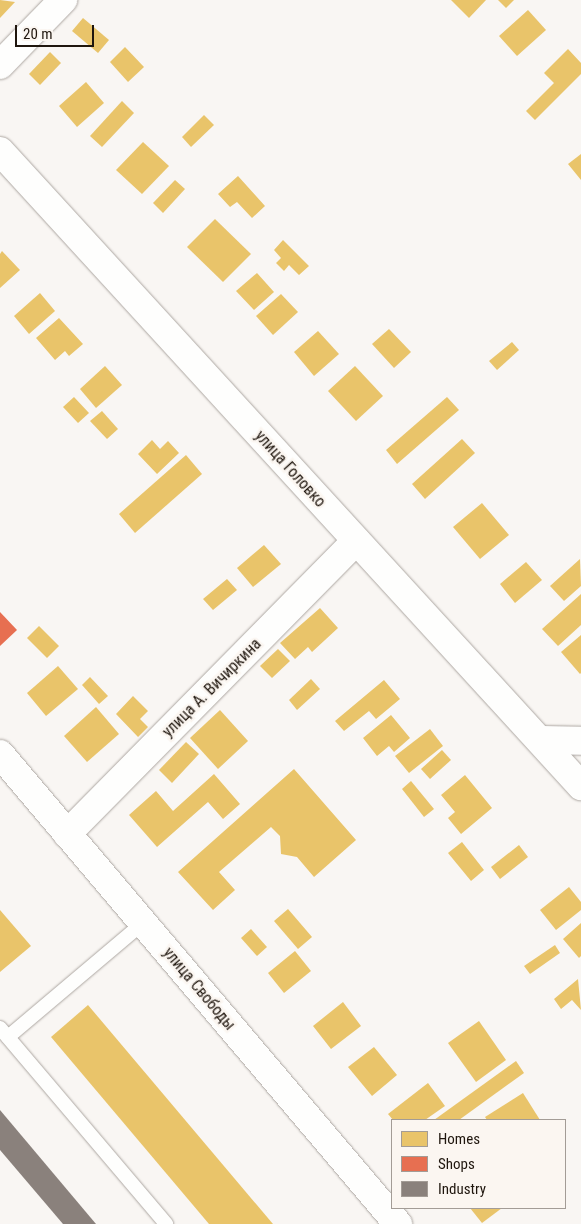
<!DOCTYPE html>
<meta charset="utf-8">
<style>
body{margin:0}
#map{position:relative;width:581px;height:1224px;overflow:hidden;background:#f9f6f3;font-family:"Roboto Condensed",sans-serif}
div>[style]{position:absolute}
.homes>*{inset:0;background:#e9c46a}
.shops>*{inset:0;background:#e76f51}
.industry>*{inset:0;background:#8a817c}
.roads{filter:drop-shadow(0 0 1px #ada7a2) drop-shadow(0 0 1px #ada7a2)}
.lane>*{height:14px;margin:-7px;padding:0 7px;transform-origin:7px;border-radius:7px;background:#fefefd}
.street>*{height:28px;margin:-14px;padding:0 14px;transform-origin:14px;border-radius:14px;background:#fefefd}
.secondary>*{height:28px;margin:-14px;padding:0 14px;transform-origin:14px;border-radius:14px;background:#fefefd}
span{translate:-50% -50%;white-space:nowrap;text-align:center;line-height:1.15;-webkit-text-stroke:5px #fbf6f1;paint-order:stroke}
.street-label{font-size:16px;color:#1f160e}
.legend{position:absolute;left:391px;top:1119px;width:175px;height:90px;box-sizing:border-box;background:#fbf6f1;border:1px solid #a39c96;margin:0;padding:6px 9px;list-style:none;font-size:15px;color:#1f160e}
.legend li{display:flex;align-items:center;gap:10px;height:25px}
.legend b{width:25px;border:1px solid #a39c96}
.scale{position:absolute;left:15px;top:25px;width:79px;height:22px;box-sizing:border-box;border:2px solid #1f160e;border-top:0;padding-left:6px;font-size:15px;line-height:18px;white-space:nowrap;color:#1f160e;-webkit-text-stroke:4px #fbf6f1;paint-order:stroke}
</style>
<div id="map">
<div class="homes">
<i style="clip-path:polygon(0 0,15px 2px,0 18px)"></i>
<i style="clip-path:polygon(451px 0,486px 0,469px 18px)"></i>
<i style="clip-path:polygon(498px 0,514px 0,506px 8px)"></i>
<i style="clip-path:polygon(528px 10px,546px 30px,517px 56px,499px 36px)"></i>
<i style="clip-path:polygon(83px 18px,109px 40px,98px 53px,72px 31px)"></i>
<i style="clip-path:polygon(125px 47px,144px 67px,128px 82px,110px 62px)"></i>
<i style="clip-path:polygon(568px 49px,581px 63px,581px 74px,535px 120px,526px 111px,554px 83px,544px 73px)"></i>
<i style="clip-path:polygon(50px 52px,61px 63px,40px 85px,29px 74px)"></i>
<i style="clip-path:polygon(86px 82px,104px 103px,77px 127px,59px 106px)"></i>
<i style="clip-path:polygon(122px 101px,134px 113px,102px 147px,90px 136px)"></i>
<i style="clip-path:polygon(204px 115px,214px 125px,191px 147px,182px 137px)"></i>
<i style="clip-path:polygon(143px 142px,169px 166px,142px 194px,116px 170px)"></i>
<i style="clip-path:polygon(581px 154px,581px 180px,568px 164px)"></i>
<i style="clip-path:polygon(238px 176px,265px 206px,252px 218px,237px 202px,230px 207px,218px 194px)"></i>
<i style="clip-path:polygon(175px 180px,185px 189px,163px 213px,153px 203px)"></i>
<i style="clip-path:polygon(215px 219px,251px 254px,223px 282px,187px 247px)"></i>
<i style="clip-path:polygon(283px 240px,309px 266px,299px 275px,289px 265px,284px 271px,276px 263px,281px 258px,274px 250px)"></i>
<i style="clip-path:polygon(2px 251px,20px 270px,0 288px,0 254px)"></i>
<i style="clip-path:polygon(257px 273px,274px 292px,254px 310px,236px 291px)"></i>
<i style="clip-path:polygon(40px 293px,55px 311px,29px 334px,14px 316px)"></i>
<i style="clip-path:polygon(281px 294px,298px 312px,273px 335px,256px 316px)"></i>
<i style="clip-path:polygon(59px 318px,83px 344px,69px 356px,65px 351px,55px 360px,36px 338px)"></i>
<i style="clip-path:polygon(389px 329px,411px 352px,394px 368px,372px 344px)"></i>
<i style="clip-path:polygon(318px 331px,339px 354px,314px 376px,294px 352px)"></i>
<i style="clip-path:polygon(512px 342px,519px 350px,497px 370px,489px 361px)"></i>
<i style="clip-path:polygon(105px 366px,122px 385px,96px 408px,80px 389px)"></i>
<i style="clip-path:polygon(355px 366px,383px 396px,356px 421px,328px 391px)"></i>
<i style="clip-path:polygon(74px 397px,89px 413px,78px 423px,63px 407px)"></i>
<i style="clip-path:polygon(447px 397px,459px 410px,397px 464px,386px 450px)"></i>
<i style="clip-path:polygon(102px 411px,118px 429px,107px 439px,90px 421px)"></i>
<i style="clip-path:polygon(462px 439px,475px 453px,425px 499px,412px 484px)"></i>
<i style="clip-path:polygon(152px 440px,160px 449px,168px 441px,179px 453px,157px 474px,138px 454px)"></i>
<i style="clip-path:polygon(186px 455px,202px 474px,135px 533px,119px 514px)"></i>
<i style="clip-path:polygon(482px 503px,509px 535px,480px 559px,453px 527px)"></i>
<i style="clip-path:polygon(264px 545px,281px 564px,253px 587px,237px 568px)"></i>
<i style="clip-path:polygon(580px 559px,581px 586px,564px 601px,550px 586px)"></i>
<i style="clip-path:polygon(526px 562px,542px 580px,515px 603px,500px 584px)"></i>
<i style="clip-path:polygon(227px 579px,237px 590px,213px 610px,203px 599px)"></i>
<i style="clip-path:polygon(581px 594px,581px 625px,558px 646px,542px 629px)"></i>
<i style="clip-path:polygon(320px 608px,338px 628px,312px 652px,308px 647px,295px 659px,280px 643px)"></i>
<i style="clip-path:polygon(39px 626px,59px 646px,47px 658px,27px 638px)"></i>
<i style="clip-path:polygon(581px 635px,581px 673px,580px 674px,561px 652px)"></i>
<i style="clip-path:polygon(278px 649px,290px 661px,272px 678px,260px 666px)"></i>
<i style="clip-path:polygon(58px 666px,78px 689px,46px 716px,27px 693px)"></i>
<i style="clip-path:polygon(90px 677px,108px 696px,99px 704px,82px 685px)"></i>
<i style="clip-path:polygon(311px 679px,320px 689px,297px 710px,289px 700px)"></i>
<i style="clip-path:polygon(384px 680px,400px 699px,376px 719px,369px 711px,344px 731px,335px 721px)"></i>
<i style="clip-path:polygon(133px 696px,148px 711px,140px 719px,148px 727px,138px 737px,116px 714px)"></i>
<i style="clip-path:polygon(96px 707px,119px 734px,87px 762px,64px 736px)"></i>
<i style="clip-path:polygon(220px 710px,248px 741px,218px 769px,190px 738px)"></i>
<i style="clip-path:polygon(391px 715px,410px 738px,394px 752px,389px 746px,377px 756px,363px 738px)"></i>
<i style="clip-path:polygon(430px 729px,443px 746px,409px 773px,395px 756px)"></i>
<i style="clip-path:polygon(186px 742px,199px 754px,172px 783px,159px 770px)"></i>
<i style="clip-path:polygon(442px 750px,451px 760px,430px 779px,421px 769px)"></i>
<i style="clip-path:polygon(294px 769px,356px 840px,314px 877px,297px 857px,281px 854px,280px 836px,271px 827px,219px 872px,235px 890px,213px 910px,178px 872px)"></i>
<i style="clip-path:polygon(214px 774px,240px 804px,223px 819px,208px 802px,157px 847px,129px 815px,156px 791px,173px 811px)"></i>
<i style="clip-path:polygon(465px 775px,492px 808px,461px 834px,448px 818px,455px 812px,441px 795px)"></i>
<i style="clip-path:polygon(411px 781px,434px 809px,424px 817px,402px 789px)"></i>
<i style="clip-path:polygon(462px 842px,484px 870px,471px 881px,448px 853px)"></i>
<i style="clip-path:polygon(519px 845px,528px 857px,500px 879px,491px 867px)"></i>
<i style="clip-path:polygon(569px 887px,581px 902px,581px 910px,556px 930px,540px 910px)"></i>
<i style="clip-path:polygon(288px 909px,312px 937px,298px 949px,274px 921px)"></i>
<i style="clip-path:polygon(0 910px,31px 946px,0 972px)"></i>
<i style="clip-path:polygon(581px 923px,581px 956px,579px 958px,563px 939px)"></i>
<i style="clip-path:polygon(251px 929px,267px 947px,257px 956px,241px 938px)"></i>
<i style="clip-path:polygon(555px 945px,560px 953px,530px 974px,524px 966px)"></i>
<i style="clip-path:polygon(295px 951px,311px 971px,284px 993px,268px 973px)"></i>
<i style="clip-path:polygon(578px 979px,581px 1010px,572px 1000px,561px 1009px,554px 999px)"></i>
<i style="clip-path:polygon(343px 1002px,361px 1026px,331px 1049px,313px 1026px)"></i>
<i style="clip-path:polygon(88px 1005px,273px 1224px,209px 1224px,51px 1037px)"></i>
<i style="clip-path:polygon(479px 1021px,506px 1060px,476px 1082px,448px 1043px)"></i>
<i style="clip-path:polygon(374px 1047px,397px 1075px,372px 1096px,348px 1067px)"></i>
<i style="clip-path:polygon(516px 1061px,524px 1073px,459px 1120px,434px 1120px)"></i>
<i style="clip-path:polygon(428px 1083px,445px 1106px,425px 1120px,393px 1120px,388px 1114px)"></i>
<i style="clip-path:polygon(523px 1093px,540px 1120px,487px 1120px,485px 1117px)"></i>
<i style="clip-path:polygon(470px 1208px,502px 1208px,482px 1223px)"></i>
</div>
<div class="shops">
<i style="clip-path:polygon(0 612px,17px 630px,0 646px)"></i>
</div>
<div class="industry">
<i style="clip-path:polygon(0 1110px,96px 1224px,63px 1224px,0 1150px)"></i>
</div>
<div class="roads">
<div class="lane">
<i style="left:0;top:1028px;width:257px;rotate:49.7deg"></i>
<i style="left:8px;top:1037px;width:177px;rotate:-40.2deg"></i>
</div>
<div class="street">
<i style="left:0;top:65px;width:91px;rotate:-45.9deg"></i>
<i style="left:0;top:151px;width:861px;rotate:47.54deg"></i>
<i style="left:542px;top:740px;width:39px;rotate:1deg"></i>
<i style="left:67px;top:834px;width:412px;rotate:-45.4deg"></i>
</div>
<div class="secondary">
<i style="left:0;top:754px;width:616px;rotate:49.74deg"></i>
</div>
</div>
<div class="street-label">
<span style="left:290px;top:469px;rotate:48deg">улица Головко</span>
<span style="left:212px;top:688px;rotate:-45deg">улица А. Вичиркина</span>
<span style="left:199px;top:989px;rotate:50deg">улица Свободы</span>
</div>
<ul class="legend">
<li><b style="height:14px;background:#e9c46a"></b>Homes</li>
<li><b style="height:14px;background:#e76f51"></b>Shops</li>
<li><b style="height:14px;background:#8a817c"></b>Industry</li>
</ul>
<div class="scale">20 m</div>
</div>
